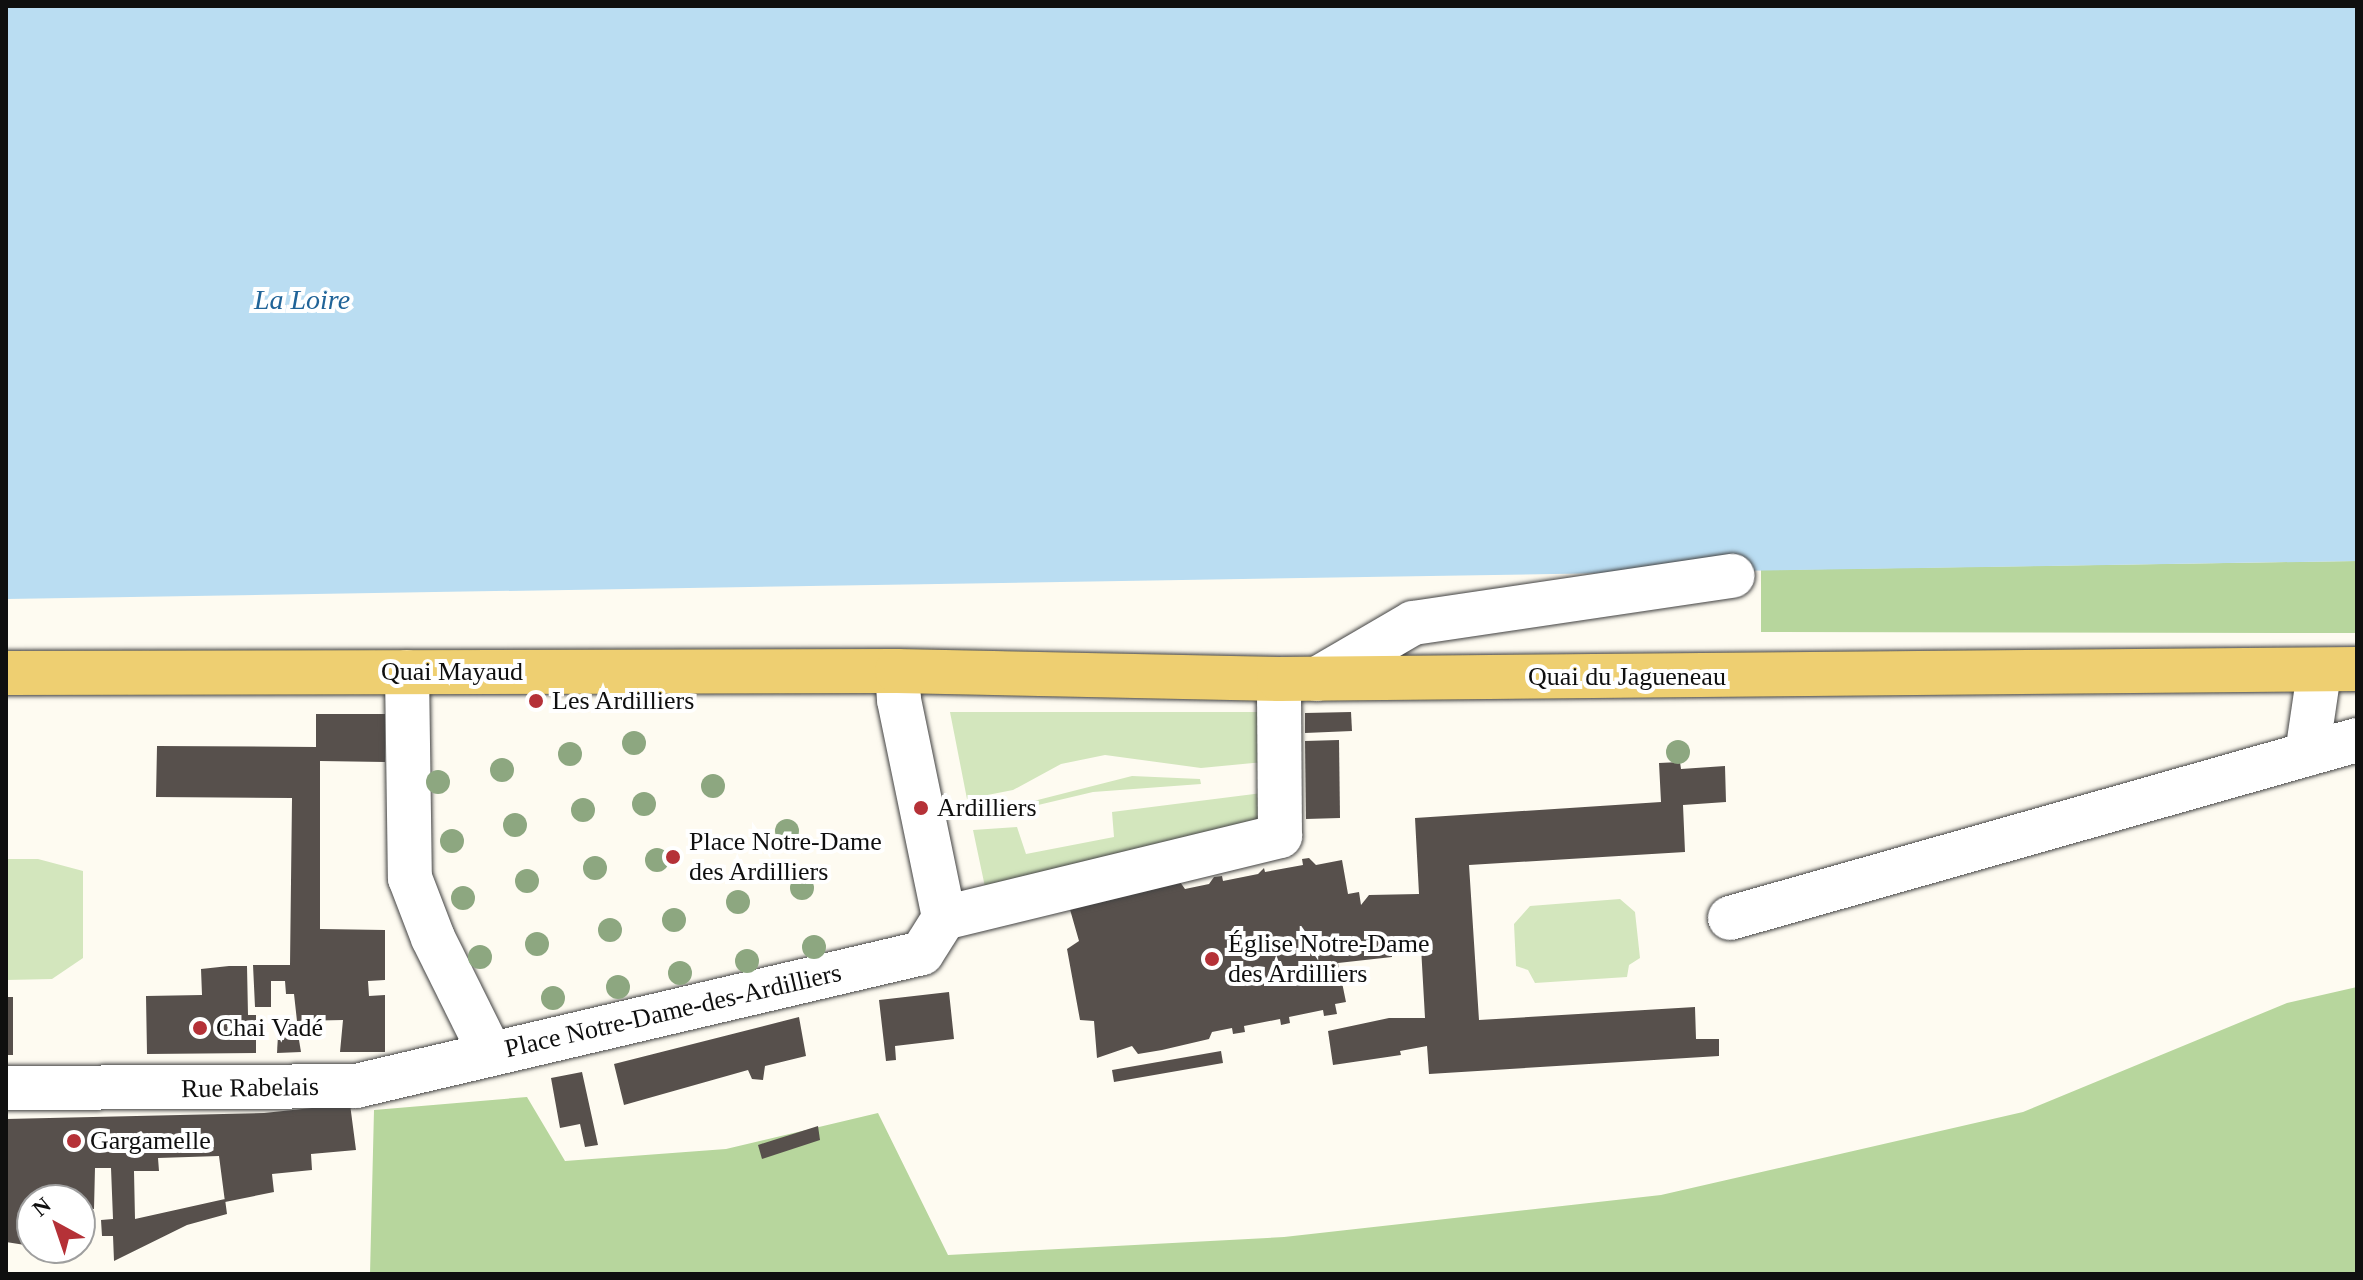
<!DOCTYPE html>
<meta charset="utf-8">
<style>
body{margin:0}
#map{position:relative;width:2363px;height:1280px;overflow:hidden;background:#fefbf1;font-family:Georgia,serif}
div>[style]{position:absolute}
.green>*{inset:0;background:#d3e6bd}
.forest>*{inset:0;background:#b7d69d}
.water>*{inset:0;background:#baddf2}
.building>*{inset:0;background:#57504c}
.roads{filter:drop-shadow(0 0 2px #424242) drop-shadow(0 0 2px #424242)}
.minor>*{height:44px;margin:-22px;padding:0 22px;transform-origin:22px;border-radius:22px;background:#fff}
.major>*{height:44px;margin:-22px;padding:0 22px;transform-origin:22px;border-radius:22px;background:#eecf71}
.trees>*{width:24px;height:24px;margin:-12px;border-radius:50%;background:#8da780}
.dots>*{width:22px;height:22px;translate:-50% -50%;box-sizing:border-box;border:4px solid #fff;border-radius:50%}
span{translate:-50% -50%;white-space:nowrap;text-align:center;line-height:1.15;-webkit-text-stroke:8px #fff;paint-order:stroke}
.street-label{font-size:26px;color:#0f0f0f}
.poi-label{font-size:26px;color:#0f0f0f}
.left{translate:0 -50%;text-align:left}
.water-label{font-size:28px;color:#216498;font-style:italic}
.frame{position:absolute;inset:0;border:8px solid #0f0f0f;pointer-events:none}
.north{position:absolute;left:16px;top:1184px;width:80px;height:80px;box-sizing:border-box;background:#fff;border:2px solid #9f9f9f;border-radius:50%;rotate:320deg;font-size:22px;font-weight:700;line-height:32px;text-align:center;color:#0f0f0f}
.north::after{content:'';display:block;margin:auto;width:28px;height:36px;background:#b53137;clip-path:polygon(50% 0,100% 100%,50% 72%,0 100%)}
</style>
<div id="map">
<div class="green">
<i style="clip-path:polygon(950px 712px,1271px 712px,1274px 761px,1201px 768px,1105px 755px,1061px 764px,1013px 790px,967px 799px)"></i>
<i style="clip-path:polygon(1132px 776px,1200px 779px,1201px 784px,1093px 792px,1017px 810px,1014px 806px)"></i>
<i style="clip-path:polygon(1270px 792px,1273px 827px,985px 887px,973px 830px,1017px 827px,1026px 854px,1114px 837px,1112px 812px)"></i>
<i style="clip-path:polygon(6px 859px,38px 859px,83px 871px,83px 958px,52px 979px,6px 980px)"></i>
<i style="clip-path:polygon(1620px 899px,1635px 912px,1640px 958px,1629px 965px,1627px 977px,1535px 983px,1528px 970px,1516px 966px,1514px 924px,1530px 906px)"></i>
</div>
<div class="forest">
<i style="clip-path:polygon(2357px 561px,2357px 633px,1761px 632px,1761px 570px)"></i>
<i style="clip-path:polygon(2357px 987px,2357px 1274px,370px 1274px,374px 1110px,527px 1097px,565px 1161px,726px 1149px,878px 1113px,948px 1255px,1284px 1237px,1661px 1195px,2023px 1112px,2287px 1003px)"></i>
</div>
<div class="water">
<i style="clip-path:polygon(6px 6px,2357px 6px,2357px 561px,6px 599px)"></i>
</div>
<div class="building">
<i style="clip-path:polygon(1351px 712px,1352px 731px,1305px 733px,1305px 713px)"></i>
<i style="clip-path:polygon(316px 714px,385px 714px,385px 762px,320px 761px,320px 929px,385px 930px,385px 980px,368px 981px,369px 996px,385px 995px,385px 1052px,340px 1052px,343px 1020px,297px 1021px,294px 994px,286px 994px,285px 981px,271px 981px,271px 1007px,255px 1007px,253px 965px,290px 965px,292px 798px,156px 797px,157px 746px,316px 747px)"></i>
<i style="clip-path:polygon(1339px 740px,1340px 818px,1306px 819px,1305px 741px)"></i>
<i style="clip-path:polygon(1680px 762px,1681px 769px,1725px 766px,1726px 802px,1683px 805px,1685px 852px,1469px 865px,1479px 1020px,1695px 1007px,1696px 1039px,1719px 1039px,1719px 1056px,1429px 1074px,1427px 1046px,1400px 1051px,1401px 1055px,1333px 1065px,1328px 1031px,1389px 1018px,1425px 1018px,1421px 947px,1392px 952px,1392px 957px,1338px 963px,1346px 1002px,1335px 1004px,1337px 1014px,1324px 1016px,1323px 1010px,1289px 1017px,1290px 1023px,1281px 1025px,1280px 1019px,1244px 1026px,1245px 1032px,1233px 1034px,1232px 1028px,1212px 1032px,1209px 1039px,1162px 1050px,1138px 1054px,1132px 1046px,1097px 1058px,1094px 1021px,1080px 1020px,1067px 949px,1079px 941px,1069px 906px,1180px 882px,1185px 889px,1209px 884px,1214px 877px,1222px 876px,1223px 881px,1258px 874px,1264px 868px,1265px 872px,1303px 865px,1302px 859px,1309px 858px,1316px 865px,1342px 860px,1348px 894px,1359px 892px,1361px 905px,1369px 895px,1419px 894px,1415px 818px,1661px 802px,1659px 763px)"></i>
<i style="clip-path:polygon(229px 966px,247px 966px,248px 1015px,256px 1015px,256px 1053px,147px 1054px,146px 996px,202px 995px,201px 969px)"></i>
<i style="clip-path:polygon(949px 992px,954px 1039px,895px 1046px,896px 1060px,886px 1061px,879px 1000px)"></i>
<i style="clip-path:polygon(6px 997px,13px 997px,13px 1055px,6px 1055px)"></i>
<i style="clip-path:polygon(799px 1017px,806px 1056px,765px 1066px,763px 1080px,752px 1079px,748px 1070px,624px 1105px,614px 1064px)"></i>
<i style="clip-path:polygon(298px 1034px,301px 1052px,277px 1053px,278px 1035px)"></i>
<i style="clip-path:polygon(1221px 1051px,1223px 1063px,1114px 1082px,1112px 1070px)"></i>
<i style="clip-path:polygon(582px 1072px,598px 1145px,585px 1147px,580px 1124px,560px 1128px,551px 1078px)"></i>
<i style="clip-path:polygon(350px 1104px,356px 1150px,311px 1154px,312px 1170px,272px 1174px,274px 1192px,225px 1202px,219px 1156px,158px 1158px,159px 1171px,134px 1171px,135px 1219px,225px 1199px,227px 1214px,187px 1225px,114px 1261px,113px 1236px,102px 1236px,101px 1220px,113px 1219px,111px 1168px,95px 1168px,94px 1209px,80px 1208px,80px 1200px,32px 1200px,32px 1210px,22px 1210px,24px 1231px,31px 1231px,31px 1238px,24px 1239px,25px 1245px,6px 1242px,6px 1119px,264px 1113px)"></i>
<i style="clip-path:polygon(818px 1126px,820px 1140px,762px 1159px,758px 1145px)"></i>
</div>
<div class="roads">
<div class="minor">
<i style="left:897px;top:671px;width:29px;rotate:86deg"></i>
<i style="left:899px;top:700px;width:223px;rotate:78.3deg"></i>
<i style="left:407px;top:672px;width:206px;rotate:89.2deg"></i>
<i style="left:410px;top:878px;width:64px;rotate:69deg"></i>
<i style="left:433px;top:938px;width:128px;rotate:63.6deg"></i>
<i style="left:1317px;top:679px;width:111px;rotate:-30.3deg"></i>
<i style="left:1413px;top:623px;width:323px;rotate:-8.4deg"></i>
<i style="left:2307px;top:754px;width:82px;rotate:-81.6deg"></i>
<i style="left:1730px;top:918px;width:652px;rotate:-15.85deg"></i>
<i style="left:6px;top:1088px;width:350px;rotate:-0.3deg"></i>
<i style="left:356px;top:1086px;width:581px;rotate:-13.22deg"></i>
<i style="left:922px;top:953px;width:41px;rotate:-57.8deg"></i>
<i style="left:944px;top:918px;width:346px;rotate:-13.7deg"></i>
<i style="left:1280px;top:836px;width:157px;rotate:-90.4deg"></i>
</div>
<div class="major">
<i style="left:6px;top:673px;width:891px;rotate:-0.13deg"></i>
<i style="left:897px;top:671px;width:382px;rotate:1.2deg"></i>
<i style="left:1279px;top:679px;width:1078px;rotate:-0.53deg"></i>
</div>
</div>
<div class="trees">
<i style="left:634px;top:743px"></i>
<i style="left:1678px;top:752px"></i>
<i style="left:570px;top:754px"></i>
<i style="left:502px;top:770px"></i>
<i style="left:438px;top:782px"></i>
<i style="left:713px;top:786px"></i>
<i style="left:644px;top:804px"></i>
<i style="left:583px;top:810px"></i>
<i style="left:515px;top:825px"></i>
<i style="left:787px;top:831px"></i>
<i style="left:452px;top:841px"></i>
<i style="left:657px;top:860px"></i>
<i style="left:595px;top:868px"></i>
<i style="left:527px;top:881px"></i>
<i style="left:802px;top:888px"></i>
<i style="left:463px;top:898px"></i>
<i style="left:738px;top:902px"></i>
<i style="left:674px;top:920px"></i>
<i style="left:610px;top:930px"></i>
<i style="left:537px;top:944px"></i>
<i style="left:814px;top:947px"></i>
<i style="left:480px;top:957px"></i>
<i style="left:747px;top:961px"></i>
<i style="left:680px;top:973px"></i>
<i style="left:618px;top:987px"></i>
<i style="left:553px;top:998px"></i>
</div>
<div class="dots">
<i style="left:536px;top:701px;background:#b53137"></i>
<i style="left:921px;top:808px;background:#b53137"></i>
<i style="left:673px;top:857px;background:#b53137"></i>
<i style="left:1212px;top:959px;background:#b53137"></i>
<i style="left:200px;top:1028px;background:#b53137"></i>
<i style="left:74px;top:1141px;background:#b53137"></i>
</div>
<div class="street-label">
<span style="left:452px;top:672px">Quai Mayaud</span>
<span style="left:1627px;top:677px">Quai du Jagueneau</span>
<span style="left:673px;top:1011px;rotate:-13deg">Place Notre-Dame-des-Ardilliers</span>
<span style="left:250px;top:1088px;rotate:-1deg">Rue Rabelais</span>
</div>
<div class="poi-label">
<span class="left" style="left:552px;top:701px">Les Ardilliers</span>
<span class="left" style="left:937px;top:808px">Ardilliers</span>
<span class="left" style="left:689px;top:857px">Place Notre-Dame<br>des Ardilliers</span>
<span class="left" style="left:1228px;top:959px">Église Notre-Dame<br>des Ardilliers</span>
<span class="left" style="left:216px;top:1028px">Chai Vadé</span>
<span class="left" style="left:90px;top:1141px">Gargamelle</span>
</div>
<div class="water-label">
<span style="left:302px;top:300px">La Loire</span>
</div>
<div class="frame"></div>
<div class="north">N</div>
</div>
